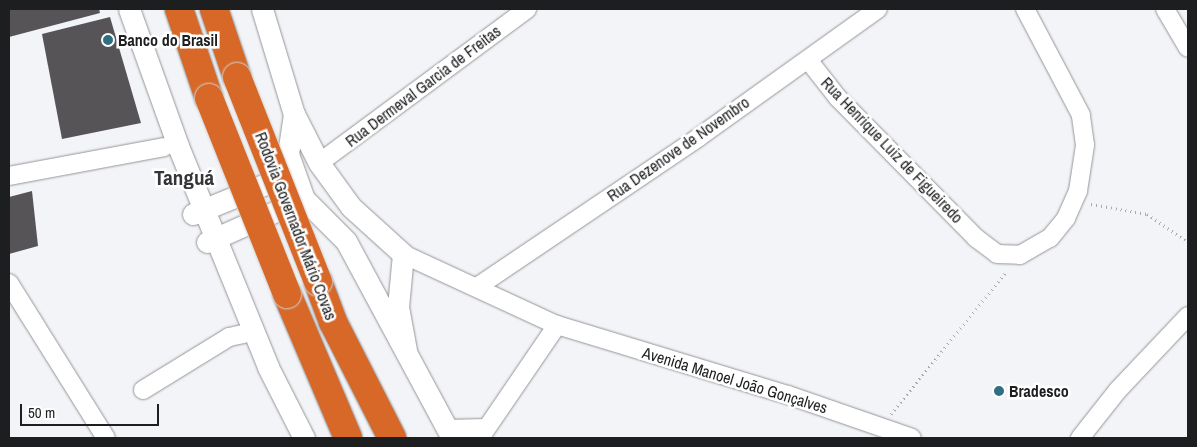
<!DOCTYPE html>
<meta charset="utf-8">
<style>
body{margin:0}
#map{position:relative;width:1197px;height:447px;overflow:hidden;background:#f3f4f7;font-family:"Archivo Narrow",sans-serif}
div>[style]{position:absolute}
.building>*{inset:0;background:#575457}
.path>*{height:3px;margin-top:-1.5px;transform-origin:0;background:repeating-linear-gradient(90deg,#a8a9ab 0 1px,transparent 0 5px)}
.roads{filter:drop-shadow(0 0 1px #959598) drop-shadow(0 0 1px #959598)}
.minor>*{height:18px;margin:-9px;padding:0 9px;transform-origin:9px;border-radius:9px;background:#fff}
.tertiary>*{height:21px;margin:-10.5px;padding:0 10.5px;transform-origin:10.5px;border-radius:10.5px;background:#fff}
.motorway>*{height:28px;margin:-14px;padding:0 14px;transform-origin:14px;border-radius:14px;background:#d86827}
.bridges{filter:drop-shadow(0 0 1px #d2d2d2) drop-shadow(0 0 1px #d2d2d2)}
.motorway-bridge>*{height:28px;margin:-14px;padding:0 14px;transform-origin:14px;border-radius:14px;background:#d86827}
.dots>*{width:14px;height:14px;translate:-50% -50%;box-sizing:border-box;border:2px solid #fff;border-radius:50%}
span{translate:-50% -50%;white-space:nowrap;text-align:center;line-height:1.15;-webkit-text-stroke:5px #fff;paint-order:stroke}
.poi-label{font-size:16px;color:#1d1e1f;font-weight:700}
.left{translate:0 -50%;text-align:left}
.street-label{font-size:16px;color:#1d1e1f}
.district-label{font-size:21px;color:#353538;font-weight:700}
.frame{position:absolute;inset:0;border:10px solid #1d1e1f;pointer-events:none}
.scale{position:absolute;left:20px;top:404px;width:139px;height:22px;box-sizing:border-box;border:2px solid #1d1e1f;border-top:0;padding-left:6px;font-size:15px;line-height:18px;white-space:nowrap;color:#1d1e1f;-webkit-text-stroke:4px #fff;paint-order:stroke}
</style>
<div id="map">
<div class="building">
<i style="clip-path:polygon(9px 9px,99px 9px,100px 13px,9px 37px)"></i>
<i style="clip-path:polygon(110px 17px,141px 123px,62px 139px,42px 34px)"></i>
<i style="clip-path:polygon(32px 191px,38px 246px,9px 254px,9px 197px)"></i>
</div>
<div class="path">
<i style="left:1091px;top:204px;width:57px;rotate:10.1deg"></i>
<i style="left:1147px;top:214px;width:50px;rotate:34.3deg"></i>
<i style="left:891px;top:414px;width:184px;rotate:-51deg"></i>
</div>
<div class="roads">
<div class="minor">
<i style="left:1165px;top:9px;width:45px;rotate:59.5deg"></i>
<i style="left:809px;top:61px;width:47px;rotate:51.9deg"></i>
<i style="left:838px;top:98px;width:197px;rotate:45.4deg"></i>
<i style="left:976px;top:238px;width:26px;rotate:37deg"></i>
<i style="left:997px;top:254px;width:23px;rotate:2deg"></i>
<i style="left:1020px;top:255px;width:34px;rotate:-30deg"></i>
<i style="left:1050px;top:238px;width:26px;rotate:-51deg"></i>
<i style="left:1066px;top:218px;width:30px;rotate:-66deg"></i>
<i style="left:1078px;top:191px;width:47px;rotate:-81.3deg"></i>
<i style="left:1085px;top:145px;width:30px;rotate:-98deg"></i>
<i style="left:1081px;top:115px;width:120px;rotate:-117.8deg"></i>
<i style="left:319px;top:163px;width:259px;rotate:-36.5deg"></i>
<i style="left:9px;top:176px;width:158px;rotate:-10.6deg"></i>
<i style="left:403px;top:254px;width:170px;rotate:24.8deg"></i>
<i style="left:557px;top:325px;width:241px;rotate:16.9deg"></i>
<i style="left:788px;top:395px;width:131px;rotate:19.1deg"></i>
<i style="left:9px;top:283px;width:183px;rotate:58deg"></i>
<i style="left:477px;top:287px;width:268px;rotate:-34deg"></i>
<i style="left:699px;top:137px;width:220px;rotate:-35.6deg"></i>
<i style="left:143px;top:390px;width:101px;rotate:-31.6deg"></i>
<i style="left:229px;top:337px;width:14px;rotate:-12deg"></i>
<i style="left:446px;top:429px;width:40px;rotate:-1.4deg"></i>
<i style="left:480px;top:438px;width:137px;rotate:-55.7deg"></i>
<i style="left:1080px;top:438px;width:61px;rotate:-51.6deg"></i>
<i style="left:1118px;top:390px;width:102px;rotate:-46.6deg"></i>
</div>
<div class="tertiary">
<i style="left:129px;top:9px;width:145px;rotate:70.3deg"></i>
<i style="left:178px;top:146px;width:239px;rotate:67.8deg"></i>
<i style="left:268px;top:367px;width:80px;rotate:63.1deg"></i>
<i style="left:262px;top:9px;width:110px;rotate:73.1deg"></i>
<i style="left:294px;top:114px;width:55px;rotate:63deg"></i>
<i style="left:319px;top:163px;width:54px;rotate:54deg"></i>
<i style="left:351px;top:207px;width:70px;rotate:42.1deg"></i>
<i style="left:403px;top:254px;width:53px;rotate:95.4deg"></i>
<i style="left:398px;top:307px;width:44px;rotate:79.5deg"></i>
<i style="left:294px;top:114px;width:40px;rotate:98.5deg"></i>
<i style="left:288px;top:154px;width:48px;rotate:70.4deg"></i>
<i style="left:304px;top:199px;width:59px;rotate:45deg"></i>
<i style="left:346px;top:241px;width:224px;rotate:61.7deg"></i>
<i style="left:193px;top:214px;width:105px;rotate:-22.4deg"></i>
<i style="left:207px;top:242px;width:103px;rotate:-24.1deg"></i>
</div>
<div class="motorway">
<i style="left:179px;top:9px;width:94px;rotate:71.4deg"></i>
<i style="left:214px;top:9px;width:72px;rotate:71.3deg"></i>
<i style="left:318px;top:282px;width:43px;rotate:69.4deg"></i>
<i style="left:333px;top:322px;width:130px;rotate:63deg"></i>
<i style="left:287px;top:294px;width:156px;rotate:67deg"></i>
</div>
</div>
<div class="bridges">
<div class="motorway-bridge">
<i style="left:237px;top:77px;width:220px;rotate:68.4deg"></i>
<i style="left:209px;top:98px;width:211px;rotate:68.3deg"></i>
</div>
</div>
<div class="dots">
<i style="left:108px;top:40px;background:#2e6f82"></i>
<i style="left:999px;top:391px;background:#2e6f82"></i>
</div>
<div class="poi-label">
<span class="left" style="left:118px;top:40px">Banco do Brasil</span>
<span class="left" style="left:1009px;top:391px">Bradesco</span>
</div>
<div class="street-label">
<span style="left:423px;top:86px;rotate:-37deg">Rua Dermeval Garcia de Freitas</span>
<span style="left:678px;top:149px;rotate:-35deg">Rua Dezenove de Novembro</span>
<span style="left:892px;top:150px;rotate:46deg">Rua Henrique Luiz de Figueiredo</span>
<span style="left:296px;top:226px;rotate:69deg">Rodovia Governador Mário Covas</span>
<span style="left:735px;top:380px;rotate:17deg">Avenida Manoel João Gonçalves</span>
</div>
<div class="district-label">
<span style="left:184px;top:178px">Tanguá</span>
</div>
<div class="frame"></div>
<div class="scale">50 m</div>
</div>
